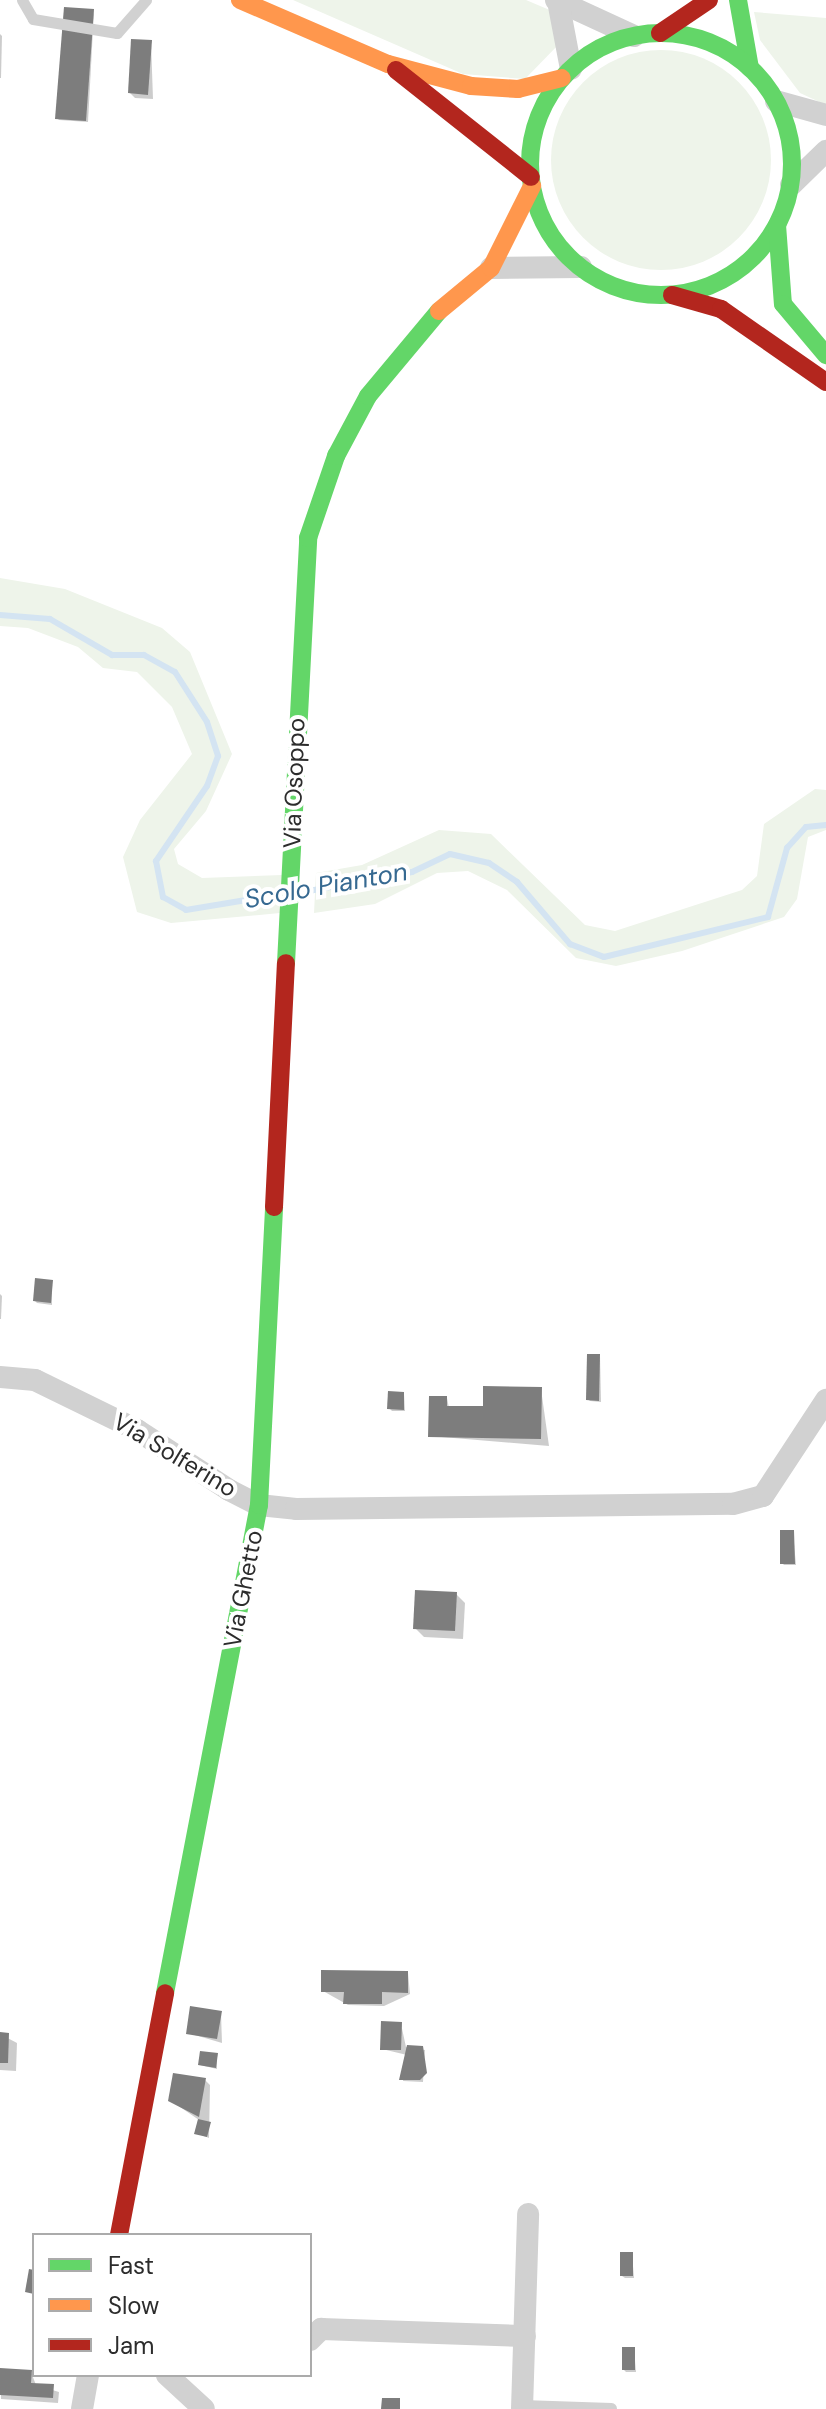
<!DOCTYPE html>
<style>
body{margin:0}
#map{position:relative;width:826px;height:2409px;overflow:hidden;background:#fff;font-family:"DM Sans",sans-serif}
div>[style]{position:absolute}
.green>*{inset:0;background:#eef4ea}
.round{border-radius:50%}
.shadow>*{inset:0;background:#0003}
.stream>*{height:6px;margin:-3px;padding:0 3px;transform-origin:3px;border-radius:3px;background:#d4e4f2}
.building>*{inset:0;background:#7d7d7d}
.lane>*{height:11px;margin:-5.5px;padding:0 5.5px;transform-origin:5.5px;border-radius:5.5px;background:#d1d1d1}
.street>*{height:22px;margin:-11px;padding:0 11px;transform-origin:11px;border-radius:11px;background:#d1d1d1}
.fast>*{height:18px;margin:-9px;padding:0 9px;transform-origin:9px;border-radius:9px;background:#63d668}
.fast>.ring{margin:-9px;padding:0;box-sizing:content-box;background:none;border:18px solid #63d668;border-radius:50%}
.slow>*{height:18px;margin:-9px;padding:0 9px;transform-origin:9px;border-radius:9px;background:#ff974d}
.jam>*{height:18px;margin:-9px;padding:0 9px;transform-origin:9px;border-radius:9px;background:#b3261e}
span{translate:-50% -50%;white-space:nowrap;text-align:center;line-height:1.15;-webkit-text-stroke:8px #fff;paint-order:stroke}
.street-label{font-size:24px;color:#2c2c2c}
.water-label{font-size:26px;color:#366991;font-style:italic}
.legend{position:absolute;left:32px;top:2233px;width:280px;height:144px;box-sizing:border-box;background:#fff;border:2px solid #ababab;margin:0;padding:10px 14px;list-style:none;font-size:24px;color:#2c2c2c}
.legend li{display:flex;align-items:center;gap:16px;height:40px}
.legend b{width:40px;border:2px solid #ababab}
</style>
<div id="map">
<div class="green">
<i style="clip-path:polygon(293px 0,526px 0,552px 11px,562px 41px,525px 79px,463px 74px)"></i>
<i style="clip-path:polygon(754px 12px,826px 18px,826px 105px,800px 93px,760px 40px)"></i>
<i class="round" style="left:551px;top:50px;width:220px;height:220px"></i>
<i style="clip-path:polygon(0 578px,65px 589px,162px 628px,190px 652px,232px 754px,206px 811px,174px 849px,178px 864px,202px 878px,282px 875px,280px 913px,171px 923px,137px 912px,123px 857px,140px 820px,192px 754px,172px 707px,137px 672px,103px 668px,78px 647px,28px 628px,0 626px)"></i>
<i style="clip-path:polygon(815px 789px,826px 790px,826px 830px,808px 837px,797px 899px,784px 917px,682px 951px,616px 966px,576px 958px,507px 890px,468px 871px,437px 873px,375px 904px,314px 913px,316px 873px,362px 865px,439px 830px,491px 834px,585px 925px,615px 931px,742px 890px,757px 876px,764px 824px)"></i>
</div>
<div class="shadow">
<i style="clip-path:polygon(94px 11px,88px 122px,59px 120px,57px 118px)"></i>
<i style="clip-path:polygon(0 34px,2px 36px,1px 78px,0 78px)"></i>
<i style="clip-path:polygon(151px 42px,153px 99px,135px 98px,130px 93px)"></i>
<i style="clip-path:polygon(52px 1282px,52px 1305px,37px 1303px,35px 1301px)"></i>
<i style="clip-path:polygon(0 1294px,2px 1296px,1px 1319px,0 1319px)"></i>
<i style="clip-path:polygon(600px 1356px,601px 1402px,590px 1401px,588px 1399px)"></i>
<i style="clip-path:polygon(541px 1389px,549px 1446px,430px 1436px,447px 1398px,449px 1408px,485px 1408px)"></i>
<i style="clip-path:polygon(404px 1394px,405px 1411px,392px 1411px,389px 1408px)"></i>
<i style="clip-path:polygon(793px 1532px,796px 1565px,784px 1565px,782px 1563px)"></i>
<i style="clip-path:polygon(456px 1594px,465px 1603px,463px 1639px,424px 1637px,415px 1628px)"></i>
<i style="clip-path:polygon(408px 1973px,410px 1994px,384px 2006px,348px 2005px,323px 1991px)"></i>
<i style="clip-path:polygon(221px 2013px,222px 2043px,188px 2033px)"></i>
<i style="clip-path:polygon(401px 2024px,406px 2047px,425px 2050px,423px 2082px,403px 2081px,407px 2055px,382px 2049px)"></i>
<i style="clip-path:polygon(0 2034px,17px 2043px,16px 2071px,0 2070px)"></i>
<i style="clip-path:polygon(217px 2055px,217px 2069px,200px 2065px)"></i>
<i style="clip-path:polygon(205px 2080px,210px 2085px,209px 2138px,196px 2133px,199px 2120px,170px 2100px)"></i>
<i style="clip-path:polygon(632px 2254px,634px 2278px,625px 2278px,622px 2276px)"></i>
<i style="clip-path:polygon(634px 2349px,636px 2372px,626px 2372px,624px 2370px)"></i>
<i style="clip-path:polygon(0 2370px,31px 2372px,36px 2385px,59px 2392px,58px 2403px,1px 2399px)"></i>
</div>
<div class="stream">
<i style="left:0;top:615px;width:50px;rotate:4.6deg"></i>
<i style="left:50px;top:619px;width:72px;rotate:30.1deg"></i>
<i style="left:112px;top:655px;width:32px"></i>
<i style="left:144px;top:655px;width:35px;rotate:29deg"></i>
<i style="left:175px;top:672px;width:59px;rotate:57.4deg"></i>
<i style="left:207px;top:722px;width:36px;rotate:72deg"></i>
<i style="left:218px;top:756px;width:32px;rotate:110deg"></i>
<i style="left:207px;top:786px;width:91px;rotate:124.2deg"></i>
<i style="left:156px;top:861px;width:37px;rotate:79deg"></i>
<i style="left:163px;top:897px;width:26px;rotate:29deg"></i>
<i style="left:186px;top:910px;width:98px;rotate:-9.4deg"></i>
<i style="left:298px;top:893px;width:116px;rotate:-10.4deg"></i>
<i style="left:412px;top:872px;width:42px;rotate:-25.3deg"></i>
<i style="left:450px;top:854px;width:40px;rotate:13deg"></i>
<i style="left:489px;top:863px;width:34px;rotate:34deg"></i>
<i style="left:517px;top:882px;width:82px;rotate:49.5deg"></i>
<i style="left:570px;top:944px;width:36px;rotate:21deg"></i>
<i style="left:604px;top:957px;width:169px;rotate:-13.7deg"></i>
<i style="left:768px;top:917px;width:72px;rotate:-74.6deg"></i>
<i style="left:787px;top:848px;width:28px;rotate:-48deg"></i>
<i style="left:806px;top:827px;width:20px;rotate:-6deg"></i>
</div>
<div class="building">
<i style="clip-path:polygon(64px 7px,94px 9px,86px 121px,55px 119px)"></i>
<i style="clip-path:polygon(131px 39px,152px 40px,148px 95px,128px 93px)"></i>
<i style="clip-path:polygon(35px 1278px,53px 1280px,51px 1303px,33px 1301px)"></i>
<i style="clip-path:polygon(587px 1354px,600px 1354px,599px 1401px,586px 1400px)"></i>
<i style="clip-path:polygon(483px 1386px,542px 1387px,541px 1439px,428px 1437px,429px 1396px,447px 1396px,447px 1406px,483px 1406px)"></i>
<i style="clip-path:polygon(388px 1391px,404px 1392px,404px 1410px,387px 1409px)"></i>
<i style="clip-path:polygon(780px 1530px,794px 1530px,795px 1564px,780px 1564px)"></i>
<i style="clip-path:polygon(415px 1590px,457px 1592px,455px 1631px,413px 1629px)"></i>
<i style="clip-path:polygon(321px 1970px,408px 1971px,408px 1993px,382px 1992px,382px 2004px,343px 2004px,344px 1992px,321px 1992px)"></i>
<i style="clip-path:polygon(190px 2006px,222px 2011px,217px 2039px,186px 2034px)"></i>
<i style="clip-path:polygon(381px 2021px,402px 2022px,401px 2050px,380px 2050px)"></i>
<i style="clip-path:polygon(0 2032px,9px 2033px,8px 2063px,0 2063px)"></i>
<i style="clip-path:polygon(407px 2045px,423px 2046px,427px 2073px,420px 2080px,399px 2080px)"></i>
<i style="clip-path:polygon(200px 2051px,218px 2053px,216px 2068px,198px 2065px)"></i>
<i style="clip-path:polygon(173px 2073px,206px 2078px,199px 2117px,168px 2101px)"></i>
<i style="clip-path:polygon(198px 2119px,211px 2122px,207px 2137px,194px 2134px)"></i>
<i style="clip-path:polygon(620px 2252px,633px 2252px,633px 2276px,620px 2276px)"></i>
<i style="clip-path:polygon(29px 2269px,34px 2270px,34px 2294px,25px 2292px)"></i>
<i style="clip-path:polygon(622px 2347px,635px 2347px,635px 2370px,622px 2370px)"></i>
<i style="clip-path:polygon(0 2368px,32px 2370px,31px 2383px,54px 2384px,53px 2398px,0 2395px)"></i>
<i style="clip-path:polygon(382px 2398px,400px 2398px,400px 2409px,381px 2409px)"></i>
</div>
<div class="lane">
<i style="left:22px;top:0;width:22px;rotate:60deg"></i>
<i style="left:33px;top:19px;width:85px;rotate:9.5deg"></i>
<i style="left:117px;top:33px;width:44px;rotate:-48.7deg"></i>
<i style="left:522px;top:2405px;width:89px;rotate:1.9deg"></i>
</div>
<div class="street">
<i style="left:556px;top:0;width:86px;rotate:24.8deg"></i>
<i style="left:558px;top:1px;width:69px;rotate:79.2deg"></i>
<i style="left:776px;top:101px;width:52px;rotate:15.6deg"></i>
<i style="left:791px;top:185px;width:49px;rotate:-44.2deg"></i>
<i style="left:491px;top:268px;width:90px;rotate:-0.6deg"></i>
<i style="left:0;top:1377px;width:35px;rotate:5deg"></i>
<i style="left:35px;top:1380px;width:114px;rotate:26.1deg"></i>
<i style="left:137px;top:1430px;width:110px;rotate:33.1deg"></i>
<i style="left:229px;top:1490px;width:34px;rotate:27deg"></i>
<i style="left:259px;top:1505px;width:37px;rotate:6deg"></i>
<i style="left:296px;top:1509px;width:437px;rotate:-0.7deg"></i>
<i style="left:733px;top:1504px;width:31px;rotate:-15deg"></i>
<i style="left:763px;top:1496px;width:115px;rotate:-56.7deg"></i>
<i style="left:310px;top:2340px;width:16px;rotate:-45deg"></i>
<i style="left:321px;top:2329px;width:204px;rotate:2deg"></i>
<i style="left:167px;top:2375px;width:50px;rotate:42.6deg"></i>
<i style="left:82px;top:2409px;width:35px;rotate:-80deg"></i>
<i style="left:522px;top:2409px;width:195px;rotate:-88.2deg"></i>
</div>
<div class="fast">
<i style="left:738px;top:0;width:69px;rotate:80deg"></i>
<i class="ring" style="left:530px;top:33px;width:244px;height:244px"></i>
<i style="left:777px;top:225px;width:79px;rotate:85.7deg"></i>
<i style="left:783px;top:304px;width:67px;rotate:49.9deg"></i>
<i style="left:286px;top:963px;width:426px;rotate:-87deg"></i>
<i style="left:308px;top:538px;width:87px;rotate:-71.1deg"></i>
<i style="left:336px;top:456px;width:68px;rotate:-61.9deg"></i>
<i style="left:368px;top:396px;width:111px;rotate:-50.1deg"></i>
<i style="left:165px;top:1993px;width:497px;rotate:-79.1deg"></i>
<i style="left:259px;top:1505px;width:298px;rotate:-87.1deg"></i>
</div>
<div class="slow">
<i style="left:240px;top:0;width:161px;rotate:23.4deg"></i>
<i style="left:388px;top:64px;width:86px;rotate:14.8deg"></i>
<i style="left:471px;top:86px;width:47px;rotate:3.7deg"></i>
<i style="left:518px;top:89px;width:45px;rotate:-14deg"></i>
<i style="left:439px;top:311px;width:67px;rotate:-39.6deg"></i>
<i style="left:491px;top:268px;width:92px;rotate:-63.4deg"></i>
</div>
<div class="jam">
<i style="left:660px;top:33px;width:59px;rotate:-34deg"></i>
<i style="left:396px;top:70px;width:172px;rotate:38.4deg"></i>
<i style="left:672px;top:295px;width:51px;rotate:15.9deg"></i>
<i style="left:721px;top:309px;width:128px;rotate:34.8deg"></i>
<i style="left:274px;top:1207px;width:244px;rotate:-87.2deg"></i>
<i style="left:119px;top:2235px;width:246px;rotate:-79.2deg"></i>
</div>
<div class="street-label">
<span style="left:294px;top:783px;rotate:-88deg">Via Osoppo</span>
<span style="left:175px;top:1455px;rotate:31deg">Via Solferino</span>
<span style="left:243px;top:1589px;rotate:-79deg">Via Ghetto</span>
</div>
<div class="water-label">
<span style="left:326px;top:886px;rotate:-10deg">Scolo Pianton</span>
</div>
<ul class="legend">
<li><b style="height:10px;background:#63d668"></b>Fast</li>
<li><b style="height:10px;background:#ff974d"></b>Slow</li>
<li><b style="height:10px;background:#b3261e"></b>Jam</li>
</ul>
</div>
